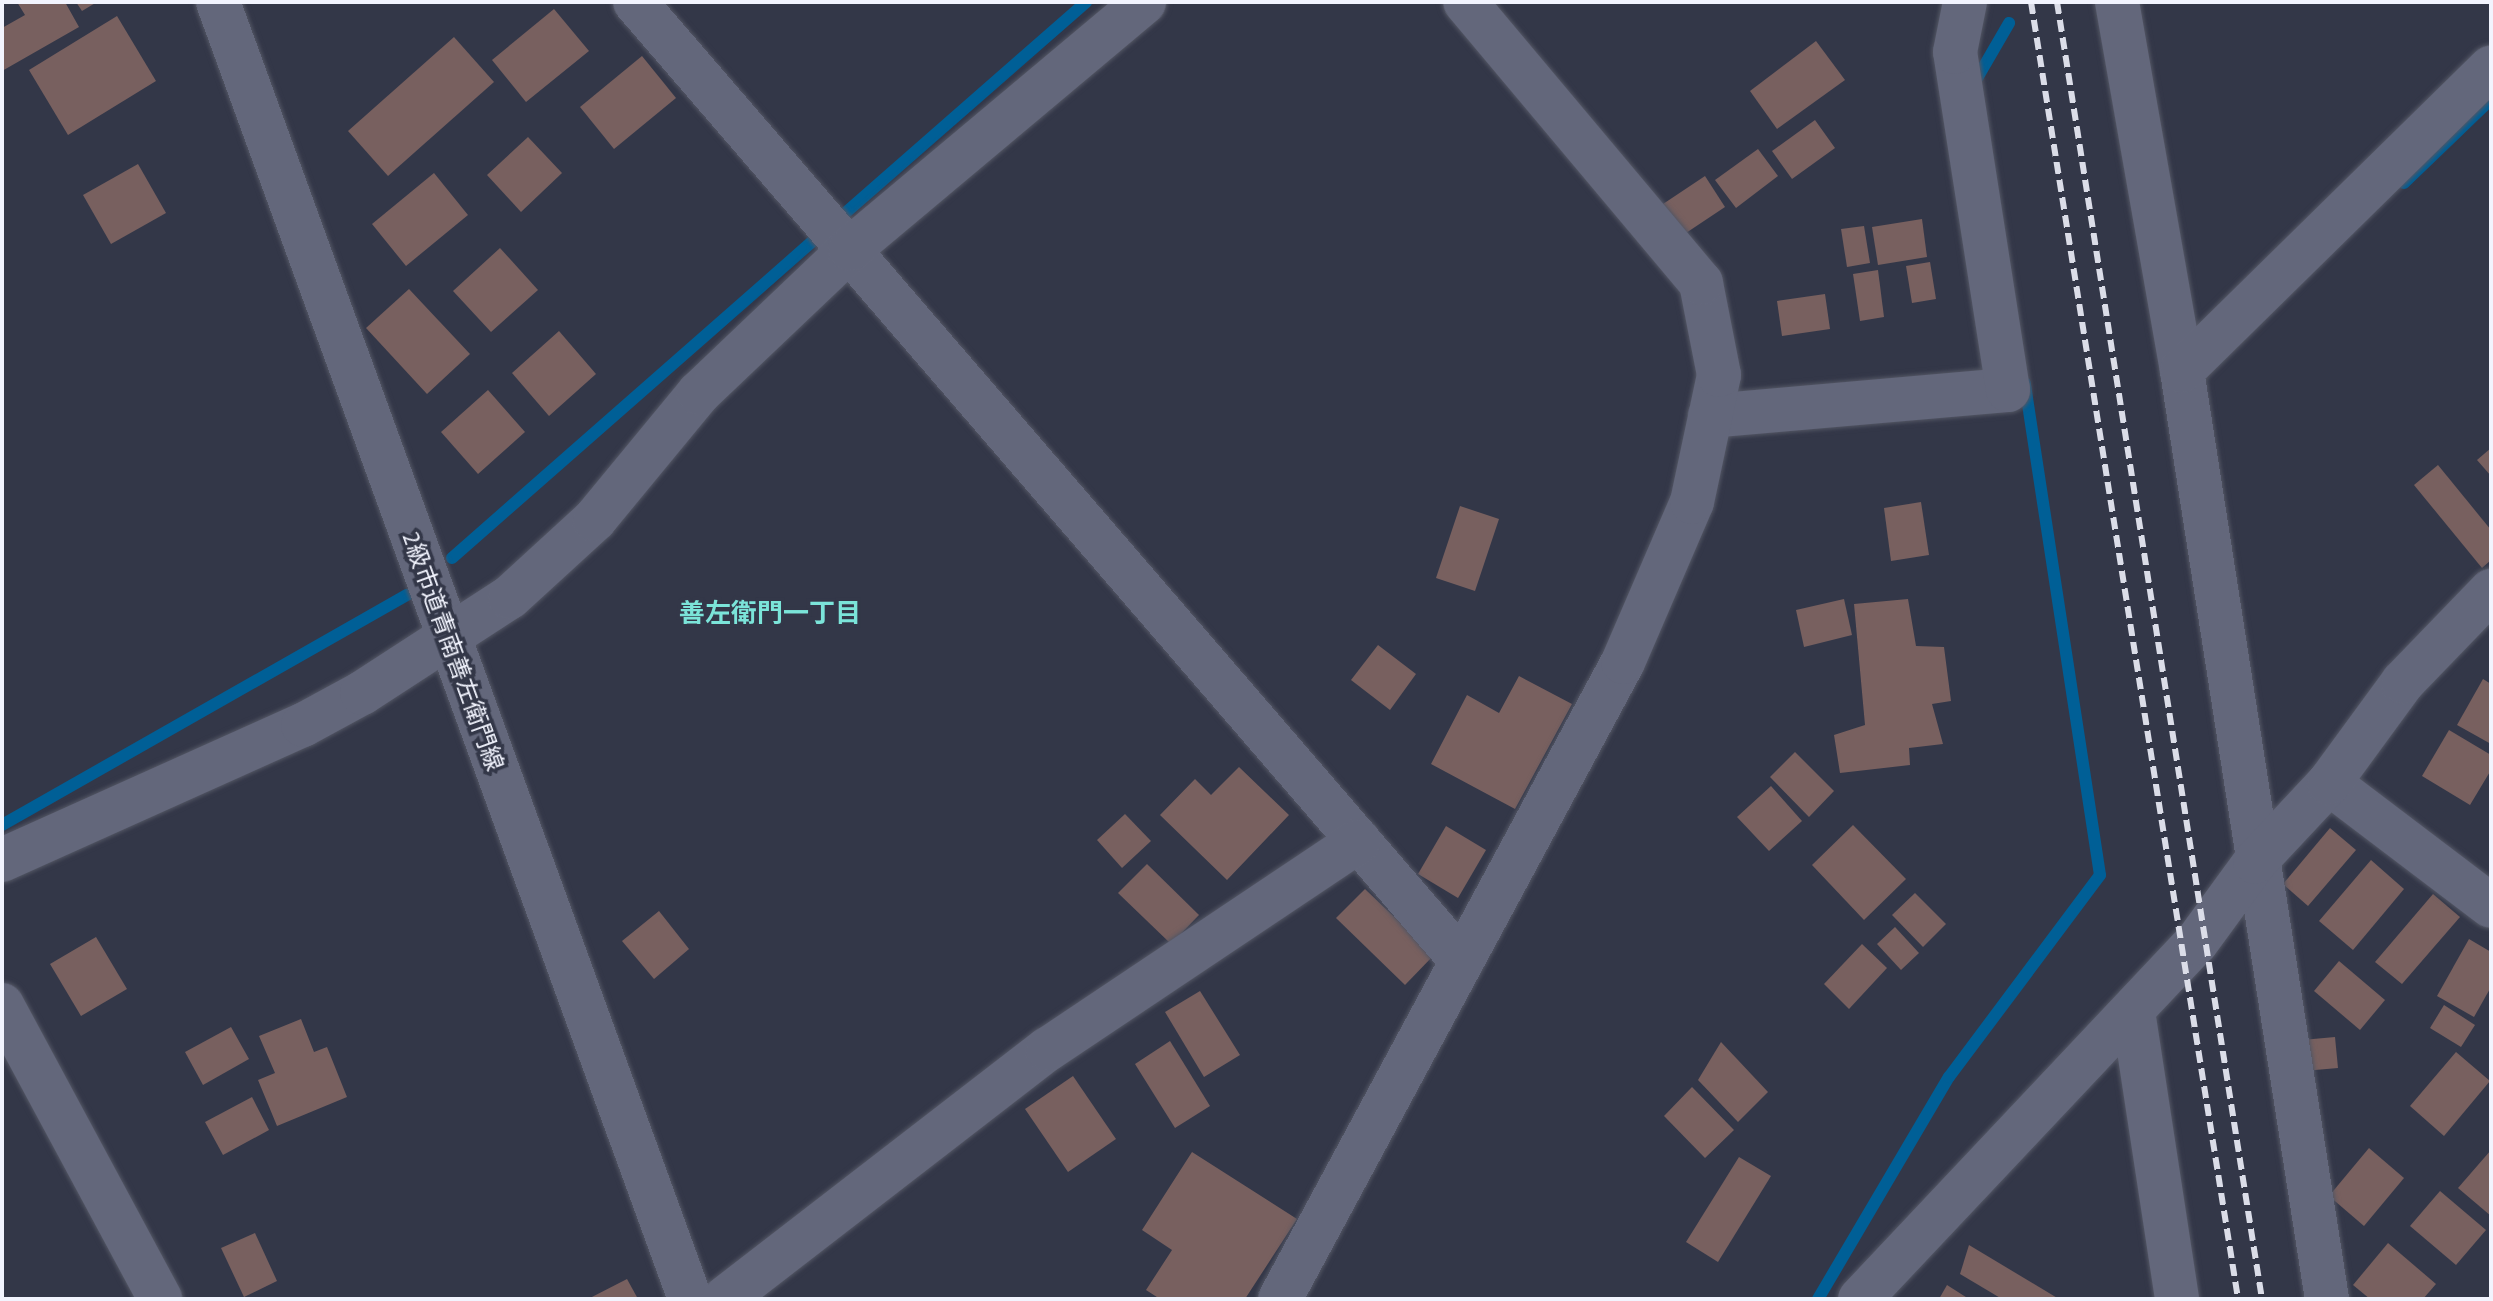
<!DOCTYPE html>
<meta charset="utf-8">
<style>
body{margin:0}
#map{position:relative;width:2493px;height:1301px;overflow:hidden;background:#333748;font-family:"PT Sans","Noto Sans JP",sans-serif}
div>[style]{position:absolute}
.stream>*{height:12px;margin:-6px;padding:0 6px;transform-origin:6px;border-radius:6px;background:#005f96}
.building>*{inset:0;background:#78605f}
.roads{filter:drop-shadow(0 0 2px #535664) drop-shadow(0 0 2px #535664)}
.minor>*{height:44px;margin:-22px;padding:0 22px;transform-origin:22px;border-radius:22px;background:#63677b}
.rail>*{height:6px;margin-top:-3px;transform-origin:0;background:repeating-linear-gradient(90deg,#dbdde8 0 12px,transparent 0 18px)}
span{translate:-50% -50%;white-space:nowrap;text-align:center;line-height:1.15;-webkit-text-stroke:7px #333748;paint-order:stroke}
.street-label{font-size:24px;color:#f2f4fe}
.neighbourhood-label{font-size:26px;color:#7be4d9;font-weight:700}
.frame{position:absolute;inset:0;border:4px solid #f2f4fe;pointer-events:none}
</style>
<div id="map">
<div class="stream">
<i style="left:1976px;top:80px;width:66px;rotate:-59.9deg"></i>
<i style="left:2404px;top:183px;width:121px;rotate:-44deg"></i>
<i style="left:843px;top:215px;width:323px;rotate:-41.2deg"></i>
<i style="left:452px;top:558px;width:482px;rotate:-41.3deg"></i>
<i style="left:2px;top:825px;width:466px;rotate:-29.6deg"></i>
<i style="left:1818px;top:1299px;width:258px;rotate:-59.5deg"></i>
<i style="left:1949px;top:1077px;width:252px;rotate:-53.2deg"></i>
<i style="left:2100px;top:875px;width:498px;rotate:-98.7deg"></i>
</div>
<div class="building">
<i style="clip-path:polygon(17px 2px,65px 2px,79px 27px,2px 71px,2px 28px,25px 15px)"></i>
<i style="clip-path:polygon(76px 2px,97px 2px,82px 11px)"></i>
<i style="clip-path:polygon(554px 9px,589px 51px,526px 102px,492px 60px)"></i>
<i style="clip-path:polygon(117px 16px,156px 81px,68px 135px,29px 70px)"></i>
<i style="clip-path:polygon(454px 37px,494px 82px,388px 176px,348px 131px)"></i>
<i style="clip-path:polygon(1816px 41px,1845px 80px,1777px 129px,1750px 91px)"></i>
<i style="clip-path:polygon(642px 56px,676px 98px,614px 149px,580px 107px)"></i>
<i style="clip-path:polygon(1815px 120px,1835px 148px,1792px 179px,1772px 151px)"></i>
<i style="clip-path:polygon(528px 137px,562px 173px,521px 212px,487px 175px)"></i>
<i style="clip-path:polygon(1758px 149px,1778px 176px,1736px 208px,1715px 180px)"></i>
<i style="clip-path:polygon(138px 164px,166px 213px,111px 244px,83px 195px)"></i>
<i style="clip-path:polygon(434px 173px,468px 215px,406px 266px,372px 224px)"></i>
<i style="clip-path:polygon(1705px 176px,1725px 207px,1683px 235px,1663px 204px)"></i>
<i style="clip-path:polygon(1922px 219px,1927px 257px,1878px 265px,1872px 227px)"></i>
<i style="clip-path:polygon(1864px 226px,1870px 263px,1847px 267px,1841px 229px)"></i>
<i style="clip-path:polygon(500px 248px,538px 290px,491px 332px,453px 291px)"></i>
<i style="clip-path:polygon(1930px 262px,1936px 299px,1912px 303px,1906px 266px)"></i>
<i style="clip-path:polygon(1878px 270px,1884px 317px,1860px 321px,1853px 274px)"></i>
<i style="clip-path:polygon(409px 289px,470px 354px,427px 394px,366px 328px)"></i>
<i style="clip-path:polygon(1825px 294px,1830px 329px,1782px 336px,1777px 301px)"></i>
<i style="clip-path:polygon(559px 331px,596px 374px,549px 416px,512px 373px)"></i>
<i style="clip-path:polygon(488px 390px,525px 432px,478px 474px,441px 432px)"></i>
<i style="clip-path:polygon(2491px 448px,2491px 476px,2477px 460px)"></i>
<i style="clip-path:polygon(2438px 465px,2491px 530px,2491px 560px,2482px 568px,2414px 485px)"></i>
<i style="clip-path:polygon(1921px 502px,1929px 555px,1891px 561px,1884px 508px)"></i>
<i style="clip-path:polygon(1460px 506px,1499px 519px,1475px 591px,1436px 578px)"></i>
<i style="clip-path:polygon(1844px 599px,1852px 635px,1804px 647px,1796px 610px)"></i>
<i style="clip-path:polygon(1908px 599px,1916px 646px,1944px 647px,1951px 701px,1932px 704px,1943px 744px,1909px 748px,1910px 765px,1840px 773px,1834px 735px,1865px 725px,1854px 604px)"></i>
<i style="clip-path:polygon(1378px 645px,1416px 674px,1390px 710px,1351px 680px)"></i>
<i style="clip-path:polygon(1519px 676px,1572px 704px,1515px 809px,1431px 764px,1467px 695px,1499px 713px)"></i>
<i style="clip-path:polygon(2483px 679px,2491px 684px,2491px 744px,2457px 725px)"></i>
<i style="clip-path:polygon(2449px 730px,2491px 755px,2491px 770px,2470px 805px,2422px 776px)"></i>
<i style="clip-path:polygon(1795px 752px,1834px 791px,1809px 817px,1770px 777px)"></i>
<i style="clip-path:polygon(1239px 767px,1289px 815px,1227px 880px,1160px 815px,1195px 779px,1211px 795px)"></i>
<i style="clip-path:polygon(1771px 786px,1802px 821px,1769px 851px,1737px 817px)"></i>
<i style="clip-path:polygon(1125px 814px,1151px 841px,1122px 868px,1097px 840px)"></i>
<i style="clip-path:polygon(1853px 825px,1906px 879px,1864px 920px,1812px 865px)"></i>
<i style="clip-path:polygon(1446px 826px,1486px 850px,1458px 898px,1418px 874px)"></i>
<i style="clip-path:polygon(2330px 828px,2356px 850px,2308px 906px,2283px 884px)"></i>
<i style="clip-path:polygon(2371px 860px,2404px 889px,2353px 950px,2319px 921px)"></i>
<i style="clip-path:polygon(1147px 864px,1199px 915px,1171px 944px,1118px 893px)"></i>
<i style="clip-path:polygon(1365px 889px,1434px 955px,1405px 985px,1336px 918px)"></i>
<i style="clip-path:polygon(1915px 893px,1946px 924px,1923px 947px,1892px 915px)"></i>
<i style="clip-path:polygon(2433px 894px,2460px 917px,2402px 984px,2375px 962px)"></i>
<i style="clip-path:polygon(659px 911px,689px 949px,654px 979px,622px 941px)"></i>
<i style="clip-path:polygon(1895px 927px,1919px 953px,1901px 970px,1877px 944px)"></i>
<i style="clip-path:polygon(96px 937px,127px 989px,81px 1016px,50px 964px)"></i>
<i style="clip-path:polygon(2469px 939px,2491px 952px,2491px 987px,2474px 1017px,2437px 996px)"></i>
<i style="clip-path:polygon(1862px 944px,1887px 968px,1849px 1009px,1824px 984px)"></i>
<i style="clip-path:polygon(2339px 961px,2385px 1000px,2360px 1030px,2314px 991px)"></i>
<i style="clip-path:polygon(1200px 991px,1240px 1055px,1204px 1077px,1165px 1012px)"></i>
<i style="clip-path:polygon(2444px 1005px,2475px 1025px,2461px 1047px,2430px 1028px)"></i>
<i style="clip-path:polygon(301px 1019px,314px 1052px,327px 1047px,347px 1097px,277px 1126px,258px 1080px,275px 1073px,259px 1036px)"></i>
<i style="clip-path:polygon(231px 1027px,249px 1059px,203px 1085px,185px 1052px)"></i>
<i style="clip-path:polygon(2335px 1037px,2338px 1068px,2304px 1071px,2302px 1040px)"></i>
<i style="clip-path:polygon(1170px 1041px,1210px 1106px,1175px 1128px,1135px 1064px)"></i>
<i style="clip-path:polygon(1721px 1042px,1768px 1092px,1738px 1122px,1698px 1080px)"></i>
<i style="clip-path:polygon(2456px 1052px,2490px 1081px,2444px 1136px,2410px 1106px)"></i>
<i style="clip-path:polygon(1073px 1076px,1116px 1139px,1068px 1172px,1025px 1109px)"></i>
<i style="clip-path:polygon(1692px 1087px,1734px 1130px,1705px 1158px,1664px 1116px)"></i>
<i style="clip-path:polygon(252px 1097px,269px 1130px,223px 1155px,205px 1122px)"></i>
<i style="clip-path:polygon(2369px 1148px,2404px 1178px,2364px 1226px,2329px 1196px)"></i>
<i style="clip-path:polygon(2491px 1150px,2491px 1216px,2458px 1188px)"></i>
<i style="clip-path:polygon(1192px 1152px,1297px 1219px,1245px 1299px,1160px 1299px,1146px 1290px,1172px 1250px,1142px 1230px)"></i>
<i style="clip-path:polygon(1739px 1157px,1771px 1176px,1718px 1262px,1686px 1242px)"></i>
<i style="clip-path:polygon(2440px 1191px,2486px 1230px,2456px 1265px,2410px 1226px)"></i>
<i style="clip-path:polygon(255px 1233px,277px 1281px,244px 1297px,221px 1248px)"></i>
<i style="clip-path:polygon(2388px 1243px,2436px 1284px,2423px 1299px,2370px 1299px,2353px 1285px)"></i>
<i style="clip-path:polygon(1969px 1245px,2059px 1299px,2002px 1299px,1960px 1274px)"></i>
<i style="clip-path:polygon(627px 1279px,638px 1299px,588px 1299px)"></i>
<i style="clip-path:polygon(1947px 1285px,1969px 1299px,1939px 1299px)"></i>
</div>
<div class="roads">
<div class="minor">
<i style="left:218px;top:2px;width:1380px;rotate:70deg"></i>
<i style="left:635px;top:2px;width:1266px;rotate:49.23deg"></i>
<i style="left:2117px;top:2px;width:375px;rotate:80deg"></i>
<i style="left:2182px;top:371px;width:939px;rotate:81.12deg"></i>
<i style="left:2182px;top:371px;width:433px;rotate:-44.5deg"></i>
<i style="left:1710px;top:416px;width:299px;rotate:-5deg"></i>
<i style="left:2008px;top:390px;width:342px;rotate:-98.9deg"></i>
<i style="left:1955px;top:52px;width:51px;rotate:-78.7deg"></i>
<i style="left:2329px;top:783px;width:203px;rotate:37.2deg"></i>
<i style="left:2px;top:860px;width:330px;rotate:-24.2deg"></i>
<i style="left:303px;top:725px;width:67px;rotate:-28.5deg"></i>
<i style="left:362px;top:693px;width:176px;rotate:-33deg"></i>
<i style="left:510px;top:597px;width:115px;rotate:-42.5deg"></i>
<i style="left:595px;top:519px;width:163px;rotate:-50.5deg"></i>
<i style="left:699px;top:393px;width:209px;rotate:-43.6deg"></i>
<i style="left:850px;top:249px;width:384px;rotate:-40deg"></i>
<i style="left:2px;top:1005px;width:334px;rotate:61.7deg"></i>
<i style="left:2133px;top:1011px;width:291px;rotate:81.3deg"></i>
<i style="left:724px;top:1299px;width:409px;rotate:-37.7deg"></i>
<i style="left:1048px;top:1049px;width:374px;rotate:-33.8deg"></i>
<i style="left:1280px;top:1299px;width:723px;rotate:-61.7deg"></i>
<i style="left:1623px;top:662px;width:174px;rotate:-66.7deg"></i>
<i style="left:1692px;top:502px;width:130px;rotate:-78deg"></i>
<i style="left:1719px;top:375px;width:94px;rotate:-101.1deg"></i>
<i style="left:1701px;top:283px;width:367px;rotate:-130deg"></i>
<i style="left:1860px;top:1299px;width:490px;rotate:-46.7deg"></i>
<i style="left:2196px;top:943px;width:100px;rotate:-53.9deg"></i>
<i style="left:2255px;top:862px;width:108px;rotate:-46.9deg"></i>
<i style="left:2329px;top:783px;width:125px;rotate:-53.8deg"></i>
<i style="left:2403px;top:682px;width:127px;rotate:-46deg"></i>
</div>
</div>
<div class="rail">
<i style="left:2031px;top:2px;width:1313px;rotate:80.93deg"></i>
<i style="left:2057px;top:2px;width:1313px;rotate:81.02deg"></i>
</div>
<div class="street-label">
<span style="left:453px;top:651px;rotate:70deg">2級市道青南善左衛門線</span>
</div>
<div class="neighbourhood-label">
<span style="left:770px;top:613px">善左衛門一丁目</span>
</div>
<div class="frame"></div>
</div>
